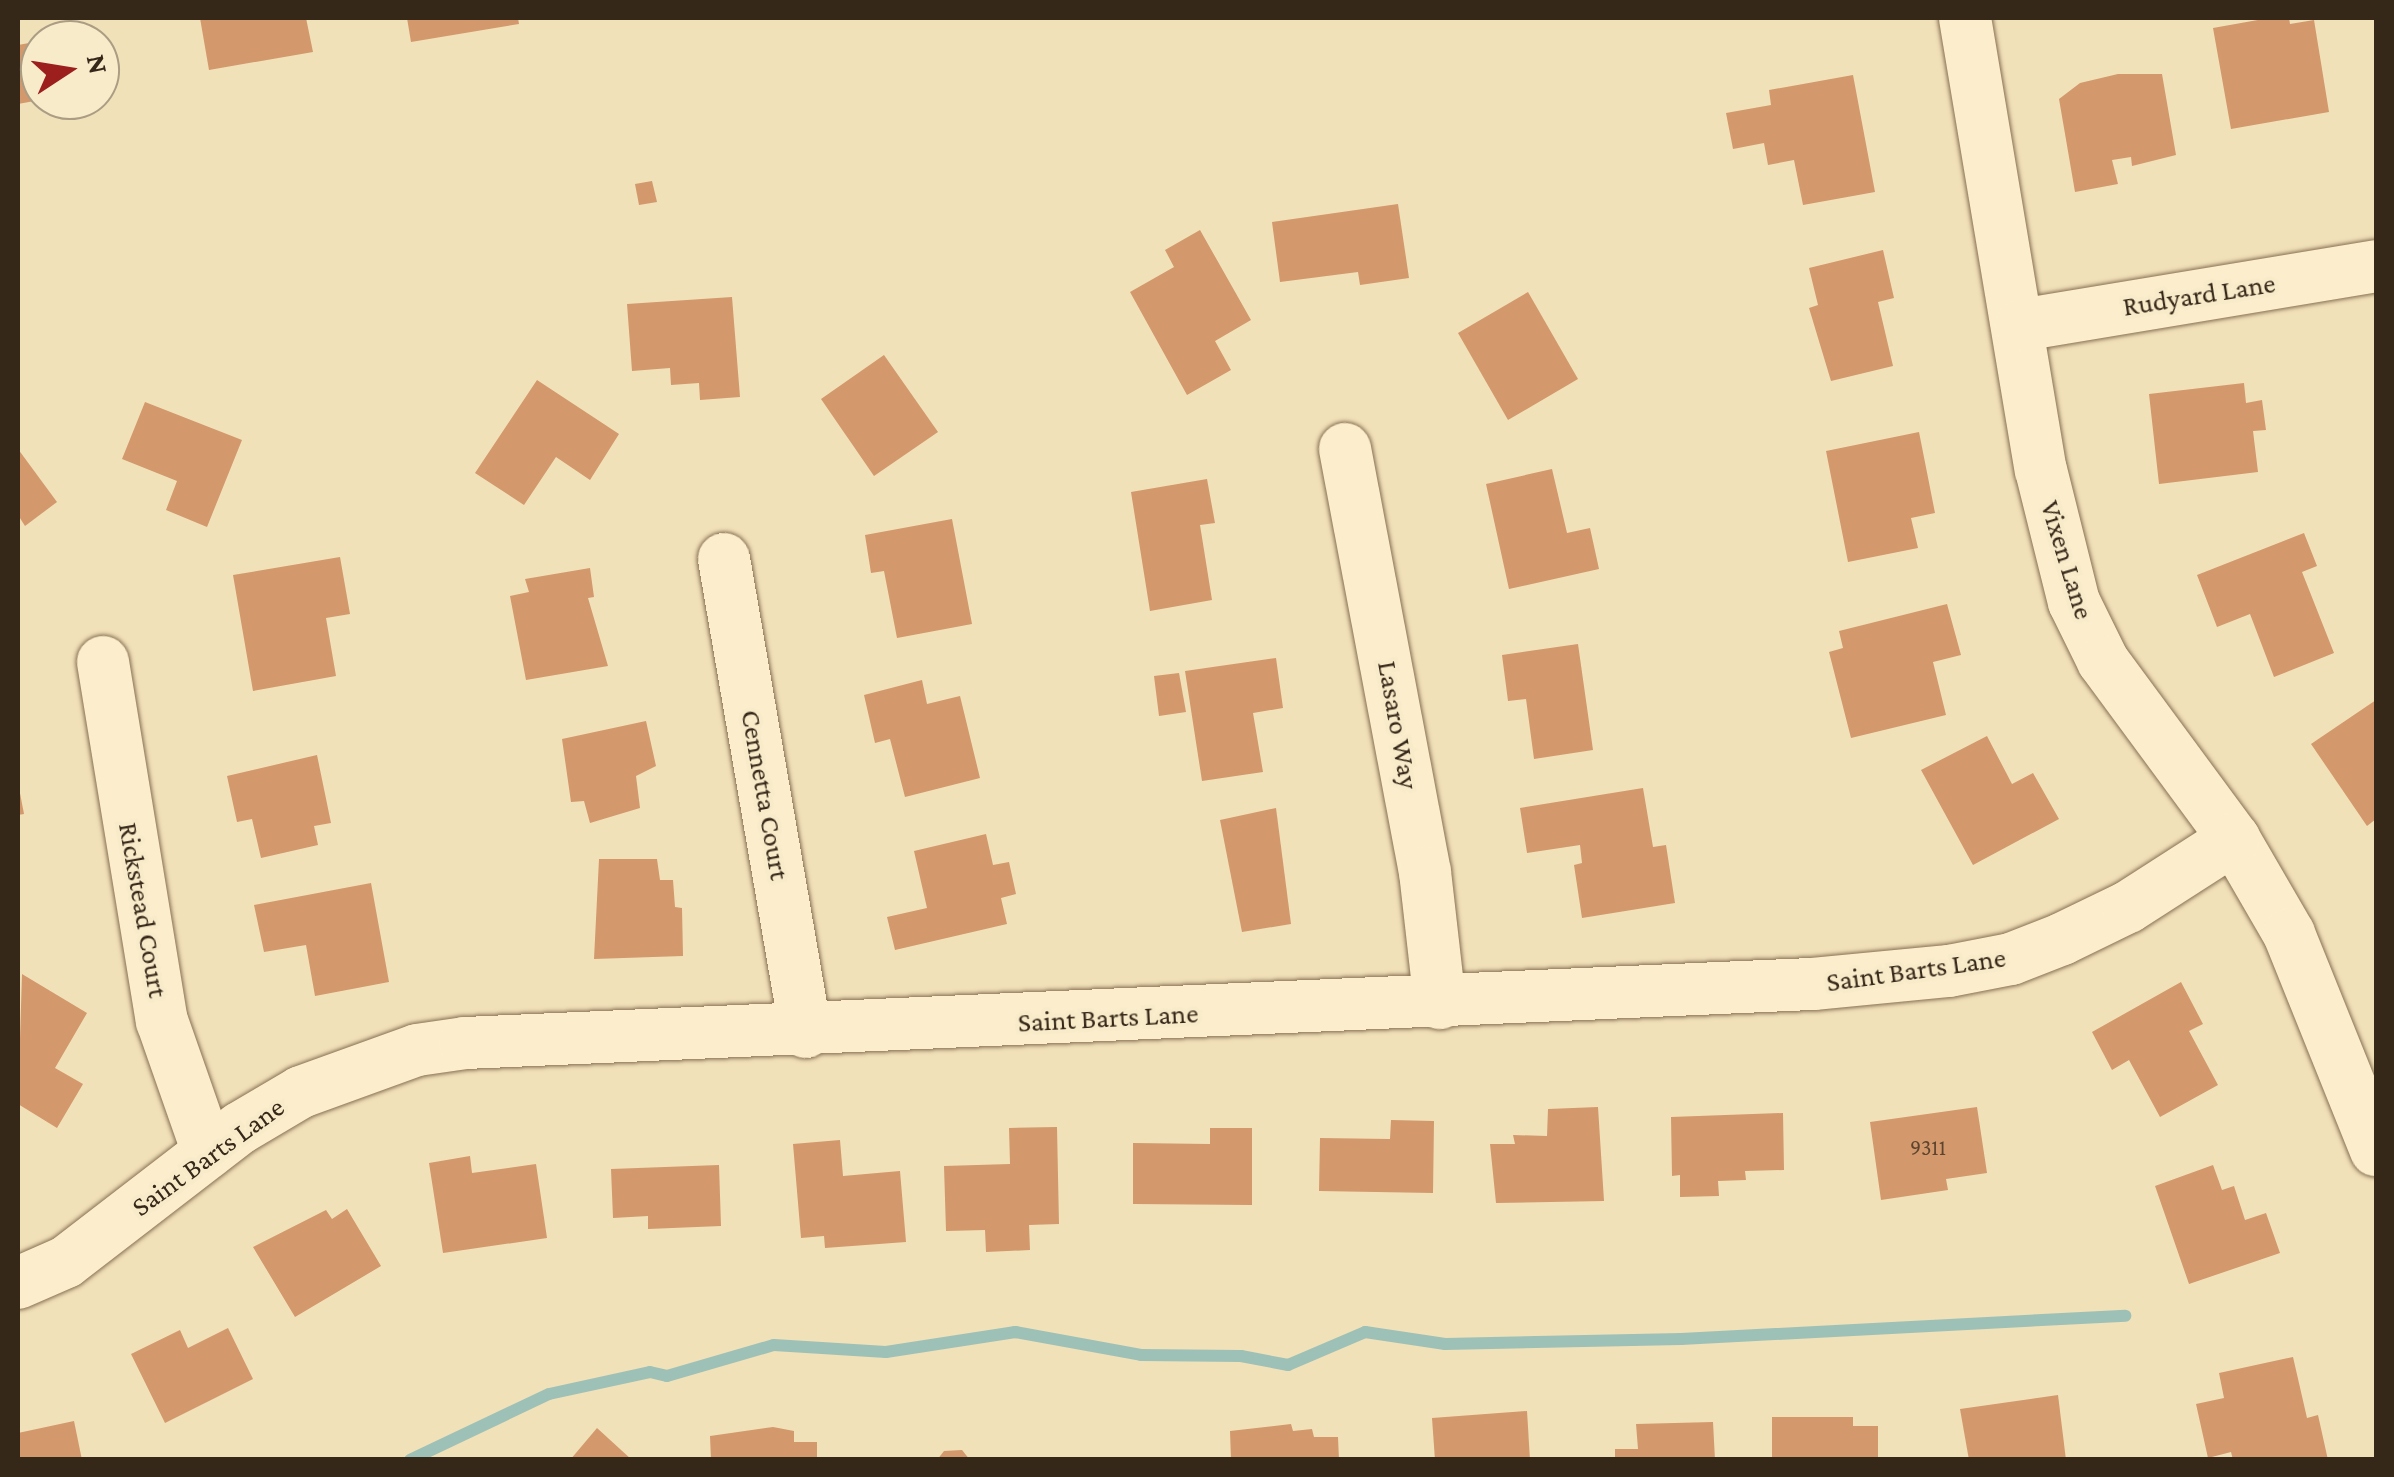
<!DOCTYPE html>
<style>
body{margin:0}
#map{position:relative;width:2394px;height:1477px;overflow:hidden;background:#f1e1b9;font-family:"Crimson Pro",serif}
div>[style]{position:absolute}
.stream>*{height:12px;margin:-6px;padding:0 6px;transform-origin:6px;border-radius:6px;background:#9ec1b7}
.building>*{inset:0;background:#d3986c}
.roads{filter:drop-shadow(0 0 2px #887053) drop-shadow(0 0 2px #887053)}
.minor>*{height:52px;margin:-26px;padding:0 26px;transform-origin:26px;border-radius:26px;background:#fceecc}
span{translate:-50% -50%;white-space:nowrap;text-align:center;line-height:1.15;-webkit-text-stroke:8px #f8ebc9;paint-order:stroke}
.number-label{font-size:22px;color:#5d442e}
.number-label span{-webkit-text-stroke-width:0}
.street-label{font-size:28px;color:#362819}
.frame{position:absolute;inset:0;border:20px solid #362819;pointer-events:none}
.north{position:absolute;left:20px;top:20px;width:100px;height:100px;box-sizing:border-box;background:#f8ebc9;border:2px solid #aa9d83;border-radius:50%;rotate:78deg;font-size:28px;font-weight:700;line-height:40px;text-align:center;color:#362819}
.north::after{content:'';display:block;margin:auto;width:35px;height:45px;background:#9c1f1e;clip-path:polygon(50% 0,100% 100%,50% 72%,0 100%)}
</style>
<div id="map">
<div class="stream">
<i style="left:410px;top:1460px;width:154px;rotate:-25.4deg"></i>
<i style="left:549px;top:1394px;width:103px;rotate:-12.3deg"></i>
<i style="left:650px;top:1372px;width:17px;rotate:13deg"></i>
<i style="left:667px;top:1376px;width:111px;rotate:-16.2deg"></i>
<i style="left:774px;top:1345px;width:112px;rotate:3.6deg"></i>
<i style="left:886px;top:1352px;width:131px;rotate:-8.8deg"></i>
<i style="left:1015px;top:1332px;width:128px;rotate:10.3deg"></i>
<i style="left:1141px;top:1355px;width:100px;rotate:0.6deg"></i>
<i style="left:1241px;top:1356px;width:48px;rotate:10.8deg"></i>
<i style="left:1288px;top:1365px;width:84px;rotate:-23.2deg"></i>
<i style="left:1365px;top:1332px;width:81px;rotate:8.5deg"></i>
<i style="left:1445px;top:1344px;width:236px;rotate:-1.2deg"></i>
<i style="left:1681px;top:1339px;width:445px;rotate:-3deg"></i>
</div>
<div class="building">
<i style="clip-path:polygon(200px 18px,306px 18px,313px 52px,209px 70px)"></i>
<i style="clip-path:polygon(407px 18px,518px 18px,519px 24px,411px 42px)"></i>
<i style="clip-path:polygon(2269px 18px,2289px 18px,2290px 24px,2314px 20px,2329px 112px,2231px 129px,2213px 28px)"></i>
<i style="clip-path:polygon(81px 33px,82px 40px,53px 40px,53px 38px)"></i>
<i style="clip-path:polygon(40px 41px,40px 100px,18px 104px,18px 45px)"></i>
<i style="clip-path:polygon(2118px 74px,2162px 74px,2176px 155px,2132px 166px,2131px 157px,2112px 160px,2118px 184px,2075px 192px,2059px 99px,2080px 83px)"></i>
<i style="clip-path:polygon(1853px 75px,1875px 192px,1803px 205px,1794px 160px,1768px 165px,1764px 143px,1733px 149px,1726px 113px,1771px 105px,1769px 90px)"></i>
<i style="clip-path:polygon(652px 181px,657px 202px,639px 205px,635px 184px)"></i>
<i style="clip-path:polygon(1398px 204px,1409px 278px,1360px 285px,1358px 272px,1280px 282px,1272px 222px)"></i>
<i style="clip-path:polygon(1200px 230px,1251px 320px,1215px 341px,1231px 370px,1187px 395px,1130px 292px,1174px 267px,1165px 250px)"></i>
<i style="clip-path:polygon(1883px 250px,1894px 298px,1878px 302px,1893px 366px,1831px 381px,1809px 308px,1818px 305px,1809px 268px)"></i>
<i style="clip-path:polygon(1528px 292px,1578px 379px,1508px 420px,1458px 333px)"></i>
<i style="clip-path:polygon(732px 297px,740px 397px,700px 400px,699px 383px,671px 385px,670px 368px,632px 371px,627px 304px)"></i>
<i style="clip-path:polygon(884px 355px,938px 432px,874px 476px,821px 399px)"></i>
<i style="clip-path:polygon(537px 380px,619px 434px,590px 480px,556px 457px,524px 505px,475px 473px)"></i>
<i style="clip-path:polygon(2244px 383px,2246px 403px,2262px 400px,2266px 430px,2253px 431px,2258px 472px,2159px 484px,2149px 394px)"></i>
<i style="clip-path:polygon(145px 402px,242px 440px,207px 527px,166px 510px,177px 481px,122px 459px)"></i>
<i style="clip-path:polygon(1919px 432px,1935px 513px,1911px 518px,1918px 548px,1848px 562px,1826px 451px)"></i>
<i style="clip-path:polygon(18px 449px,57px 502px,25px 526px,18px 515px)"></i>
<i style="clip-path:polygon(1552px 469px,1567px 533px,1590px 528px,1599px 569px,1509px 589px,1486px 484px)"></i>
<i style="clip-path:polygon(1207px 479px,1215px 523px,1200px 525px,1212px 600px,1150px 611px,1131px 492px)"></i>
<i style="clip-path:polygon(952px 519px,972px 624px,897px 638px,884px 571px,871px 573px,865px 535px)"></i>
<i style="clip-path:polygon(2304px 533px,2317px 566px,2302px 572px,2334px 653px,2274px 677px,2250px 614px,2217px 627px,2197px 575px)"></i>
<i style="clip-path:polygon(340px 557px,350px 614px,326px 618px,336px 676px,253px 691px,233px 575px)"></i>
<i style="clip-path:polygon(590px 568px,594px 597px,588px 598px,608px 666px,526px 680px,510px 596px,529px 592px,525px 579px)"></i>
<i style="clip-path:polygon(1947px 604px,1961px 655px,1933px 662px,1946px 715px,1851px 738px,1829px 652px,1843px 648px,1839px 631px)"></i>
<i style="clip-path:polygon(1578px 644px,1593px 750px,1534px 759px,1526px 699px,1508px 701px,1502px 655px)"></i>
<i style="clip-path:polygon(1276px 658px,1283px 708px,1253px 713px,1263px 772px,1202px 781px,1185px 671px)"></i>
<i style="clip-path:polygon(1179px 673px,1186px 712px,1159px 716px,1154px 676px)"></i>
<i style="clip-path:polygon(922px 680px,927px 704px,960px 696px,980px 778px,905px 797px,890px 739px,875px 743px,864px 695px)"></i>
<i style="clip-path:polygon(2376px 700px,2376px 819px,2367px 826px,2311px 744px)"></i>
<i style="clip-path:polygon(646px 721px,656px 766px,636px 776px,640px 808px,590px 823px,584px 801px,571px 802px,562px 739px)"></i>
<i style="clip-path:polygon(1987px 736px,2012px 784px,2033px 773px,2059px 819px,1973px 865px,1921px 770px)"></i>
<i style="clip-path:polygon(317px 755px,331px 823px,314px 826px,318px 845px,261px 858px,252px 819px,237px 822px,227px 776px)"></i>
<i style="clip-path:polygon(19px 788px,24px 814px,18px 815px,18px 789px)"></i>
<i style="clip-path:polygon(1643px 788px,1653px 847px,1666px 845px,1675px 903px,1582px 918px,1574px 865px,1582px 863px,1580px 845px,1527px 853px,1520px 808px)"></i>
<i style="clip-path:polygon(1276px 808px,1291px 924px,1242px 932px,1220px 820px)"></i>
<i style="clip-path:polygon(986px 834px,993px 865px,1009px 862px,1016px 894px,1001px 898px,1007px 924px,895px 950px,887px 917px,927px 908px,914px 851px)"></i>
<i style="clip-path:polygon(599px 859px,657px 859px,660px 880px,673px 880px,675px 907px,682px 908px,683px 956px,594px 959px)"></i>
<i style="clip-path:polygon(371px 883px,389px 982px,315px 996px,306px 945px,264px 952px,254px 905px)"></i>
<i style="clip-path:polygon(22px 974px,87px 1013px,55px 1068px,83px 1084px,57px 1128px,18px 1104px)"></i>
<i style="clip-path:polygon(2181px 982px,2203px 1024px,2189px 1031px,2218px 1085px,2160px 1117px,2129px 1060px,2112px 1070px,2092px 1032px)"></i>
<i style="clip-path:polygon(1598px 1107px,1604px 1201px,1496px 1203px,1490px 1144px,1515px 1144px,1513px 1135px,1547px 1136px,1548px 1109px)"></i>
<i style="clip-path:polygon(1977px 1107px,1987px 1173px,1946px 1179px,1948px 1190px,1881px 1200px,1870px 1122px)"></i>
<i style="clip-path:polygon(1783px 1113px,1784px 1170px,1745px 1171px,1746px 1180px,1718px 1181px,1719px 1196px,1680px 1197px,1680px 1175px,1672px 1176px,1671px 1117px)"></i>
<i style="clip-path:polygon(1391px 1120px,1434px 1121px,1433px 1193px,1319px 1191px,1320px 1138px,1390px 1139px)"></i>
<i style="clip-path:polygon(1057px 1127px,1059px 1224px,1029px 1225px,1030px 1250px,986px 1252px,985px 1230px,946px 1231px,944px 1166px,1010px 1164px,1009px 1128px)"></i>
<i style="clip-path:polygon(1210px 1128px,1252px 1128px,1252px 1205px,1133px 1204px,1133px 1143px,1210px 1144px)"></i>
<i style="clip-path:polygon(840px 1140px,843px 1176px,900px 1171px,906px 1242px,825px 1248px,824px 1236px,801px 1238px,793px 1144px)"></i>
<i style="clip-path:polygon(470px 1156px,472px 1173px,536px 1164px,547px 1238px,443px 1253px,429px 1163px)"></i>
<i style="clip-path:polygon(719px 1165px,721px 1226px,648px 1229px,648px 1216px,613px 1218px,611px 1169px)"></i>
<i style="clip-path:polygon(2213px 1165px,2222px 1190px,2234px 1186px,2245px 1220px,2266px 1213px,2280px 1253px,2189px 1284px,2155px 1186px)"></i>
<i style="clip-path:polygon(347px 1209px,381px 1266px,295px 1317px,253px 1247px,326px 1210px,332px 1219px)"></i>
<i style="clip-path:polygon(228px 1328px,253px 1379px,165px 1423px,131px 1354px,180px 1330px,188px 1348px)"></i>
<i style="clip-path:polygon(2293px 1357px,2307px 1418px,2318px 1415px,2328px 1460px,2233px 1460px,2231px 1452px,2208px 1458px,2196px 1404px,2224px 1398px,2219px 1373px)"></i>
<i style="clip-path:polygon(2058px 1395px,2066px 1460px,1969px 1460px,1960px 1409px)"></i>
<i style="clip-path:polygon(1527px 1411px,1530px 1460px,1435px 1460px,1432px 1418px)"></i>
<i style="clip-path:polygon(1772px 1417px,1853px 1417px,1853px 1426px,1878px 1426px,1878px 1460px,1772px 1460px)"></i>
<i style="clip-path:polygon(74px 1421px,82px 1460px,18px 1460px,18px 1433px)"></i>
<i style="clip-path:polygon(1713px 1422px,1715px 1460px,1615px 1460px,1615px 1449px,1638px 1449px,1636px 1424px)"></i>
<i style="clip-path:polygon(1291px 1424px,1293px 1431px,1312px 1429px,1314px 1437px,1338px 1437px,1339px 1460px,1231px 1460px,1230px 1431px)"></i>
<i style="clip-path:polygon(773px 1427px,794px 1431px,794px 1442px,817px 1442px,817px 1460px,711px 1460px,710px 1436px)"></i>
<i style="clip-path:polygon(597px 1428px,632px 1460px,570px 1460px)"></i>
<i style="clip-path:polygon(962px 1450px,970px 1460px,937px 1460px,944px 1451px)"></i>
</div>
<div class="roads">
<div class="minor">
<i style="left:1965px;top:18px;width:458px;rotate:80.5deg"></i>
<i style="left:2041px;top:470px;width:136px;rotate:76deg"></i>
<i style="left:2074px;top:602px;width:66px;rotate:63.8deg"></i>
<i style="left:2103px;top:661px;width:221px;rotate:53.6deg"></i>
<i style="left:2234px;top:839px;width:110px;rotate:59.9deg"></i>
<i style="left:2289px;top:934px;width:233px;rotate:68.1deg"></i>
<i style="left:2021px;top:325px;width:360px;rotate:-9.4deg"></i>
<i style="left:1345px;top:449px;width:430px;rotate:79.3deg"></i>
<i style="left:1425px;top:872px;width:132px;rotate:83.5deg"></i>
<i style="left:724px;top:559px;width:480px;rotate:80.2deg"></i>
<i style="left:103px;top:662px;width:364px;rotate:80.7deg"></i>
<i style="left:162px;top:1021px;width:139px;rotate:70.7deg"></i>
<i style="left:18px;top:1283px;width:52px;rotate:-23.6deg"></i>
<i style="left:66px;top:1262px;width:220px;rotate:-37.6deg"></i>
<i style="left:240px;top:1128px;width:71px;rotate:-30.5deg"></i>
<i style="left:301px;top:1092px;width:123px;rotate:-19.9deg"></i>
<i style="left:417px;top:1050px;width:49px;rotate:-8.3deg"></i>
<i style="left:465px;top:1043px;width:1349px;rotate:-2.51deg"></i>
<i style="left:1813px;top:984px;width:137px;rotate:-5.5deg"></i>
<i style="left:1949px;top:971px;width:63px;rotate:-11deg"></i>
<i style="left:2011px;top:959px;width:55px;rotate:-21.4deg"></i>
<i style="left:2062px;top:939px;width:73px;rotate:-25.9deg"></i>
<i style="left:2128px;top:907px;width:126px;rotate:-32.7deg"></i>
</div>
</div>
<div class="number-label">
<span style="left:1928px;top:1148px">9311</span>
</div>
<div class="street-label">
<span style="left:2199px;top:295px;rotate:-9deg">Rudyard Lane</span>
<span style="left:2067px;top:560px;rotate:73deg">Vixen Lane</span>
<span style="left:1398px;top:725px;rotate:80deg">Lasaro Way</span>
<span style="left:765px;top:795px;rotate:80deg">Cennetta Court</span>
<span style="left:143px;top:910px;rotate:80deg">Rickstead Court</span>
<span style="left:1916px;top:970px;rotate:-8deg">Saint Barts Lane</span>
<span style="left:1108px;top:1018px;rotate:-3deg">Saint Barts Lane</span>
<span style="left:208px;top:1157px;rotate:-36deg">Saint Barts Lane</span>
</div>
<div class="frame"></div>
<div class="north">N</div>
</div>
